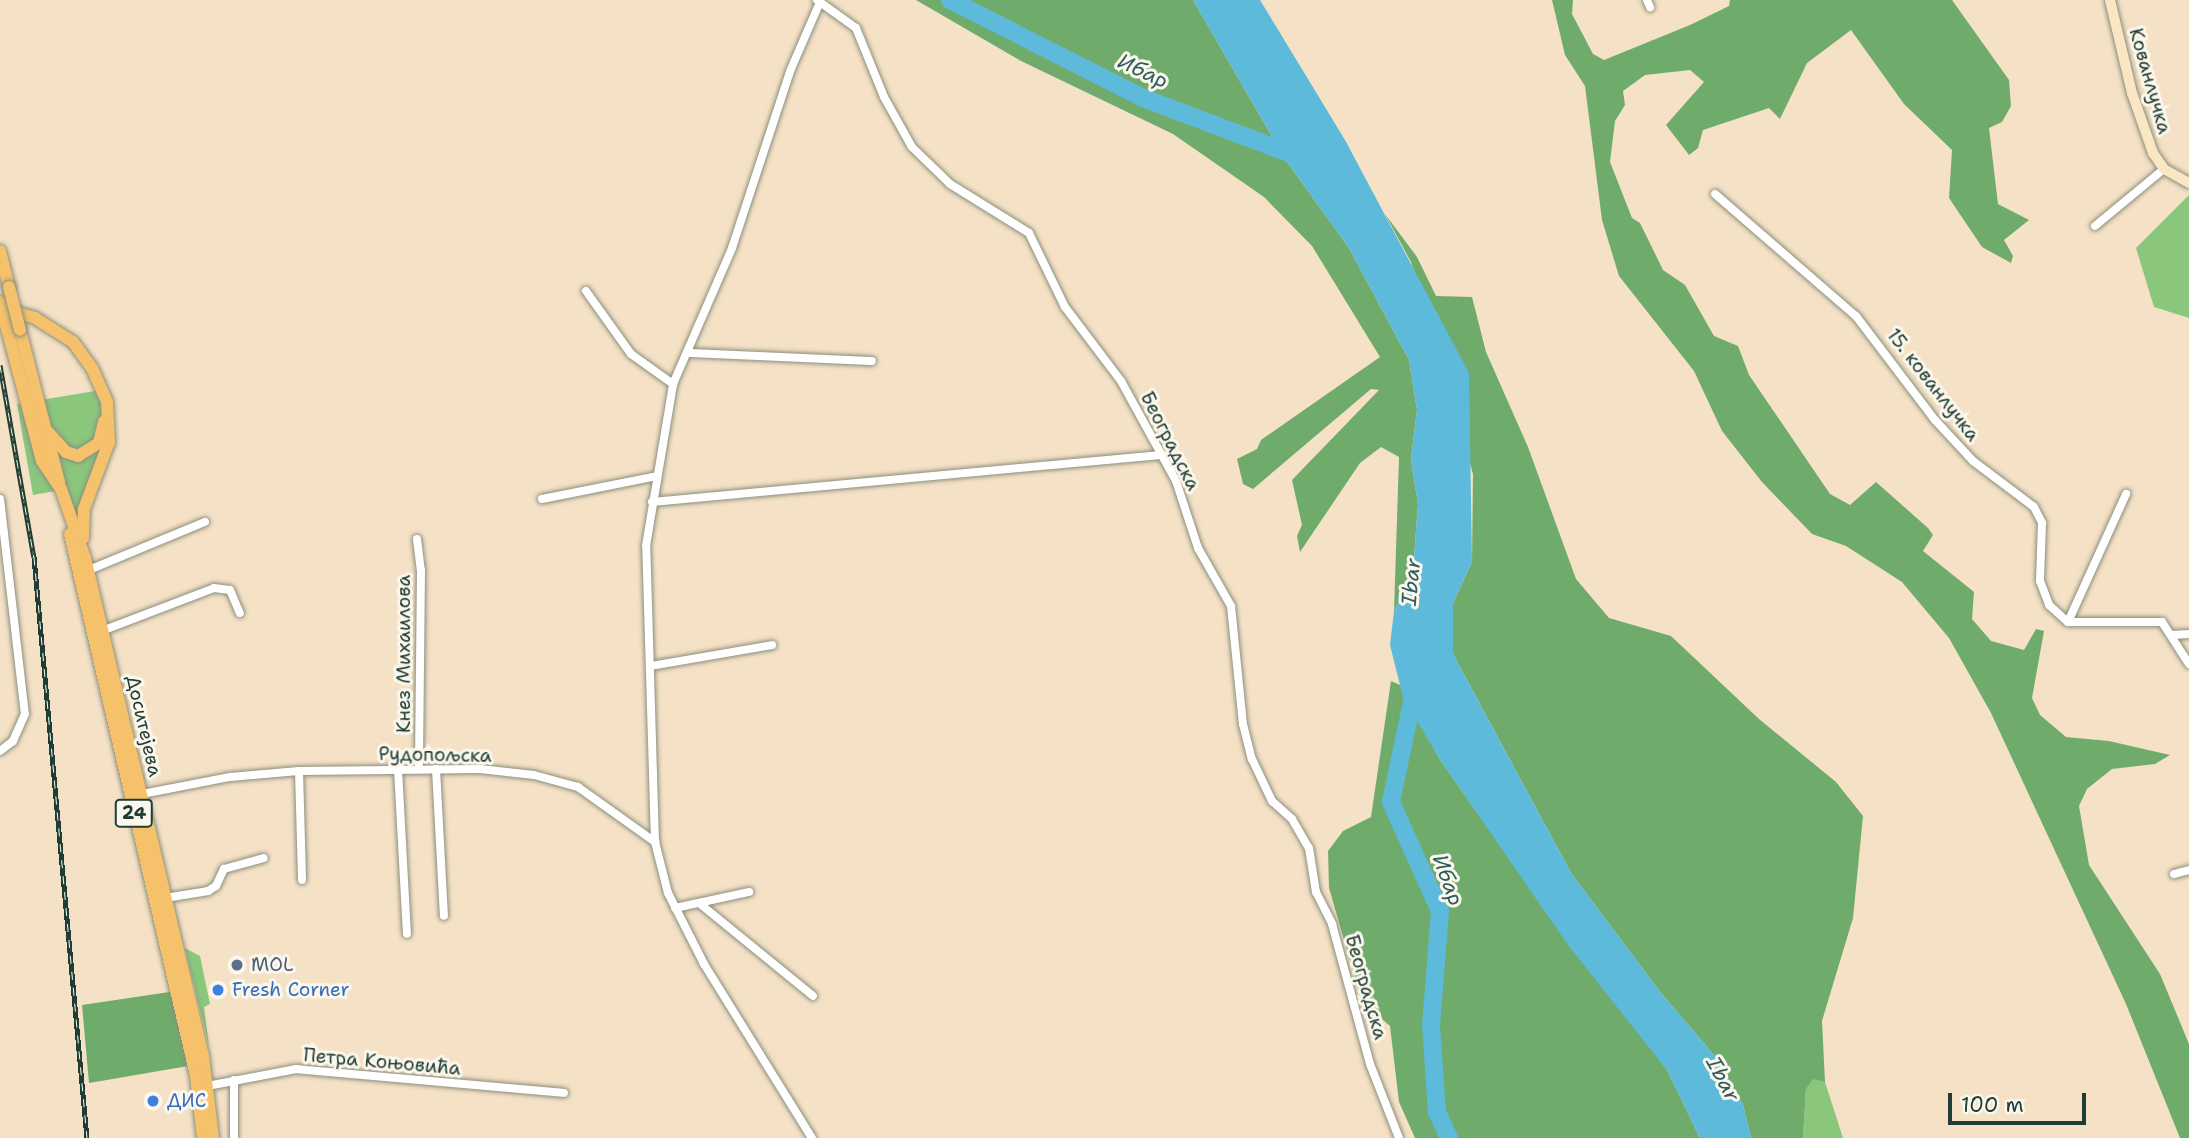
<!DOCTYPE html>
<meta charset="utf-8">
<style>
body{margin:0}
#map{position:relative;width:2189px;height:1138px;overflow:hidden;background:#f5e1c6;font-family:"Shantell Sans",sans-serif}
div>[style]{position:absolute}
.green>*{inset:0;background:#8ac77d}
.forest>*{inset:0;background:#6fac6c}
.water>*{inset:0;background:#5dbadb}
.river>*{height:18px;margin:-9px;padding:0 9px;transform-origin:9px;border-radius:9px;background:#5dbadb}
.roads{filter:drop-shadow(0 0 2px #8a8f7d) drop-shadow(0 0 2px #8a8f7d)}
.street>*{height:8px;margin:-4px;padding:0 4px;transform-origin:4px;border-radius:4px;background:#fff}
.secondary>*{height:10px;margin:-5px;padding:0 5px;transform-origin:5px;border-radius:5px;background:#fbe6c4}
.primary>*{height:12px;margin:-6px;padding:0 6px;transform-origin:6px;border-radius:6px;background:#f5c16b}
.rail>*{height:5px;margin-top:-2.5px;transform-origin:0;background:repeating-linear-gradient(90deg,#fbf7ec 0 8px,#1f3d34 0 16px);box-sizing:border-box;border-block:2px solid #1f3d34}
.bridges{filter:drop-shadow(0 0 2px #8a8f7d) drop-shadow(0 0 2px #8a8f7d)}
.primary-bridge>*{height:12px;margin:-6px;padding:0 6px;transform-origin:6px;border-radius:6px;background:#f5c16b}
.dots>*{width:19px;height:19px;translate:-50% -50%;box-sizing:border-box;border:4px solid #fbf7ec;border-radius:50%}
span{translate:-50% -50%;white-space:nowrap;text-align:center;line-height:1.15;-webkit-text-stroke:6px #fbf7ec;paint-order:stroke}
.shield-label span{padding:2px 5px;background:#fbf7ec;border:2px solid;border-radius:5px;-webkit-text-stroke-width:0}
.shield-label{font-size:18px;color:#1f3d34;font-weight:700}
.street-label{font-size:19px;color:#1f3d34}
.service-label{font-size:19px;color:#4e5e75}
.left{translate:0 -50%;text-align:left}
.shop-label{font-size:19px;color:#366cbe}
.water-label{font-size:21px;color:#2e5c5e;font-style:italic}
.scale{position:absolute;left:1948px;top:1093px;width:138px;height:32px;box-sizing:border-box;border:4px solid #1f3d34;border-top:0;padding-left:9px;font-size:21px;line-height:24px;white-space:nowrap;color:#1f3d34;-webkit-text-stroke:5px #fbf7ec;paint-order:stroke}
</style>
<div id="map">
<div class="green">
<i style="clip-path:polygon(2189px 195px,2189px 318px,2154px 307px,2136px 248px)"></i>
<i style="clip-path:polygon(101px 390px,110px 426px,82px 536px,61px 490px,33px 495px,17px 404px)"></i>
<i style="clip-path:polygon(185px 948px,200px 956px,210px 1004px,204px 1007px,209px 1046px)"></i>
<i style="clip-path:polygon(1813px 1078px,1825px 1082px,1843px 1138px,1803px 1138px,1806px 1089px)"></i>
</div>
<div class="forest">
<i style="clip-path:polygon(916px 0,1193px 0,1285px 159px,1349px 248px,1409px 360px,1417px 410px,1411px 460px,1418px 504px,1413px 572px,1394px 611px,1399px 457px,1381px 447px,1360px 463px,1300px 552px,1297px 536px,1302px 525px,1292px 480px,1379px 390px,1371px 389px,1253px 489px,1243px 484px,1237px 459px,1257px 449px,1261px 440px,1380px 357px,1312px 246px,1264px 197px,1173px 134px,1021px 61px)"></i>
<i style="clip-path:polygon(1552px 0,1573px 0,1572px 14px,1593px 54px,1604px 60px,1690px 25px,1729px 6px,1730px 0,1952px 0,2009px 80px,2011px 106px,2002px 122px,1989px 128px,1998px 204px,2029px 220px,2004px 240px,2013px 256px,2011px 263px,1982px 247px,1949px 198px,1952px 150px,1904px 104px,1851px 30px,1807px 63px,1780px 119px,1769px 108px,1703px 130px,1698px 148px,1689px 155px,1666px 125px,1704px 82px,1690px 70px,1645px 75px,1623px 91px,1625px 105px,1615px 121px,1610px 162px,1632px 218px,1640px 223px,1663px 270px,1685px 285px,1714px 336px,1738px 346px,1749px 375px,1830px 494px,1850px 505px,1876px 482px,1928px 528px,1933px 535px,1923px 551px,1974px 592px,1972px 619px,1991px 641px,2024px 650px,2036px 629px,2044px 631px,2032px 698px,2040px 715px,2066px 737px,2109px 741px,2170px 755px,2155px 764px,2112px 769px,2087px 789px,2079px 806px,2089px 865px,2160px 974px,2189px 1044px,2189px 1138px,2180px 1138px,2126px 1004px,1991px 713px,1949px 638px,1902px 582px,1846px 546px,1812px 534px,1762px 482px,1722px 431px,1694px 371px,1619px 276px,1602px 220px,1585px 86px,1565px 55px)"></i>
<i style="clip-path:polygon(1385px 214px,1417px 257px,1436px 296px,1472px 297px,1486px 352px,1528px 447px,1576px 579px,1609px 618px,1671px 636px,1759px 719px,1836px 782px,1863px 816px,1853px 918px,1822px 1021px,1825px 1082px,1813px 1079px,1806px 1089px,1803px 1138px,1751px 1138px,1743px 1105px,1719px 1061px,1661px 993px,1571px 873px,1453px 654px,1453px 603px,1472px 562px,1473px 474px,1411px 262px)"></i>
<i style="clip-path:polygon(1391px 681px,1400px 685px,1439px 758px,1487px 827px,1667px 1070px,1700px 1138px,1415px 1138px,1399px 1102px,1390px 1026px,1362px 1002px,1329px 888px,1328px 851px,1343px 831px,1371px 817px)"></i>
<i style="clip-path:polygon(176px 991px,194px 1065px,89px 1083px,82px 1005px)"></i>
</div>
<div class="water">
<i style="clip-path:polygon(1193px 0,1260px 0,1345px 140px,1469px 373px,1472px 562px,1453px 603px,1453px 654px,1571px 873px,1661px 993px,1719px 1061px,1743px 1105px,1751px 1138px,1700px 1138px,1667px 1070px,1568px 945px,1439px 758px,1403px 697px,1390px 645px,1394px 611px,1413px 572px,1418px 504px,1411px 460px,1417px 410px,1409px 360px,1349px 248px,1285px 159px)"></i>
</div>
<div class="river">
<i style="left:950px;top:0;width:216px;rotate:26.9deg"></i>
<i style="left:1143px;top:98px;width:170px;rotate:20.7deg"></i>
<i style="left:1415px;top:688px;width:116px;rotate:101.9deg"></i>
<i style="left:1391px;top:802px;width:120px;rotate:65.8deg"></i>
<i style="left:1440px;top:911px;width:114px;rotate:94.5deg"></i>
<i style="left:1431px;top:1025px;width:87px;rotate:86.1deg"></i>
<i style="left:1437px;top:1112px;width:29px;rotate:65deg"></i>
</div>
<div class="roads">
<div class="street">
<i style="left:817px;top:0;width:48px;rotate:35.7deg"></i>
<i style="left:856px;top:28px;width:74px;rotate:67.9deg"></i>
<i style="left:884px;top:97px;width:57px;rotate:60.8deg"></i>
<i style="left:912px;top:147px;width:53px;rotate:44.2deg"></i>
<i style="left:950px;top:184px;width:93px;rotate:31.8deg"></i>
<i style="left:1029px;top:233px;width:82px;rotate:64.1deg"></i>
<i style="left:1065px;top:307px;width:93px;rotate:52.9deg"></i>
<i style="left:1121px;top:381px;width:114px;rotate:61.2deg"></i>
<i style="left:1176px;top:481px;width:71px;rotate:71.8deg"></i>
<i style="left:1198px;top:548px;width:67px;rotate:60.4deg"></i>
<i style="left:1231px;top:606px;width:119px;rotate:84.2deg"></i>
<i style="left:1243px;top:724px;width:36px;rotate:76deg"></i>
<i style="left:1252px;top:759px;width:47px;rotate:64.5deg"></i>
<i style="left:1272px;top:801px;width:27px;rotate:42deg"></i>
<i style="left:1292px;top:819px;width:34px;rotate:60deg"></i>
<i style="left:1309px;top:848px;width:45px;rotate:81deg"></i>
<i style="left:1316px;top:892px;width:36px;rotate:63deg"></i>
<i style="left:1332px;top:924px;width:145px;rotate:74.8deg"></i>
<i style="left:1370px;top:1064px;width:79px;rotate:68.6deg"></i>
<i style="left:1647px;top:0;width:8px;rotate:67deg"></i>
<i style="left:1715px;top:194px;width:186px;rotate:40.9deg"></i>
<i style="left:1856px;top:316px;width:131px;rotate:52.8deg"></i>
<i style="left:1935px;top:420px;width:56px;rotate:47.2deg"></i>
<i style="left:1973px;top:461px;width:76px;rotate:37deg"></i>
<i style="left:2034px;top:507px;width:18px;rotate:63deg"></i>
<i style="left:2042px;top:523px;width:58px;rotate:92deg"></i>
<i style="left:2040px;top:581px;width:26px;rotate:69deg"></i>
<i style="left:2049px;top:605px;width:25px;rotate:42deg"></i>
<i style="left:2068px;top:622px;width:94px"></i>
<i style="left:2162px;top:622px;width:50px;rotate:57.3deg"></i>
<i style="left:2095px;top:226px;width:89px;rotate:-39.6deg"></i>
<i style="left:586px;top:291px;width:77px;rotate:54.5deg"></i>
<i style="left:631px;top:354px;width:52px;rotate:35.5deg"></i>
<i style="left:689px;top:353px;width:183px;rotate:2.5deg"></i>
<i style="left:0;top:499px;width:216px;rotate:83.4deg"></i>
<i style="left:25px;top:714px;width:30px;rotate:114deg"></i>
<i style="left:13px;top:741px;width:16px;rotate:142deg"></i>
<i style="left:542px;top:499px;width:117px;rotate:-11.3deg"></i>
<i style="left:652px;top:502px;width:511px;rotate:-5.28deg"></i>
<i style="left:417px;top:539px;width:31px;rotate:83deg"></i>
<i style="left:421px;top:570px;width:199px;rotate:90.6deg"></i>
<i style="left:84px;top:572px;width:131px;rotate:-22.5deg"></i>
<i style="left:2068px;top:622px;width:141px;rotate:-65.6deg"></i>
<i style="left:99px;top:632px;width:123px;rotate:-20.9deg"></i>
<i style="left:214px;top:588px;width:16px;rotate:7deg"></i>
<i style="left:230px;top:590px;width:25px;rotate:67deg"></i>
<i style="left:2171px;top:635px;width:18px;rotate:-3deg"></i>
<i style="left:651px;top:666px;width:123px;rotate:-9.8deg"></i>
<i style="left:398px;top:769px;width:165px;rotate:86.9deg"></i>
<i style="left:436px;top:769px;width:147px;rotate:86.9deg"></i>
<i style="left:299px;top:771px;width:109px;rotate:88.4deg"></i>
<i style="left:137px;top:795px;width:95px;rotate:-11deg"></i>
<i style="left:230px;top:777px;width:69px;rotate:-5deg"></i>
<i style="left:299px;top:771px;width:181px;rotate:-0.6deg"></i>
<i style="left:480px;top:769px;width:54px;rotate:6.3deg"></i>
<i style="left:534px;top:775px;width:46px;rotate:15.3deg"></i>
<i style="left:578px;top:787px;width:95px;rotate:35.5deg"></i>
<i style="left:655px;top:842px;width:296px;rotate:-91.7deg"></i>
<i style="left:646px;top:546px;width:164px;rotate:-80.5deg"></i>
<i style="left:673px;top:384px;width:148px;rotate:-66.5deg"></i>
<i style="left:732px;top:248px;width:188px;rotate:-71.8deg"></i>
<i style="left:791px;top:69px;width:73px;rotate:-66.6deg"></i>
<i style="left:655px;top:842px;width:53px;rotate:75.7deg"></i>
<i style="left:668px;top:893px;width:80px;rotate:63.1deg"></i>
<i style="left:704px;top:964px;width:205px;rotate:58.2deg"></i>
<i style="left:2174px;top:874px;width:16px;rotate:-15deg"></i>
<i style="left:165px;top:898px;width:44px;rotate:-9.2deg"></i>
<i style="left:208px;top:891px;width:9px;rotate:-32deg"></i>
<i style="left:216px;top:886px;width:19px;rotate:-65deg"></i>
<i style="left:224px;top:869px;width:41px;rotate:-15.4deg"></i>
<i style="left:699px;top:903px;width:147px;rotate:39.2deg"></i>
<i style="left:675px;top:908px;width:76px;rotate:-12.2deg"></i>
<i style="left:234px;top:1080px;width:58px;rotate:90deg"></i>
<i style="left:202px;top:1087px;width:96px;rotate:-10.8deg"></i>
<i style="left:296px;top:1069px;width:269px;rotate:5.1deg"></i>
</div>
<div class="secondary">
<i style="left:2110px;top:0;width:96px;rotate:76.7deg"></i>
<i style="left:2132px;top:93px;width:64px;rotate:70.7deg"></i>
<i style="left:2153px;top:153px;width:19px;rotate:55deg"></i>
<i style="left:2164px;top:169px;width:29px;rotate:29deg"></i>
</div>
<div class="primary">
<i style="left:0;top:251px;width:37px;rotate:76deg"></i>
<i style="left:0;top:302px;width:164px;rotate:75.2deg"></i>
<i style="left:42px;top:461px;width:34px;rotate:56deg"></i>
<i style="left:61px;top:489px;width:73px;rotate:70.8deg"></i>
<i style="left:85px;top:558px;width:512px;rotate:76.67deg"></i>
<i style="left:203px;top:1056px;width:83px;rotate:83deg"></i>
<i style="left:6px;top:310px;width:30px;rotate:15deg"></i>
<i style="left:35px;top:318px;width:45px;rotate:32.3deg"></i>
<i style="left:73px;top:342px;width:32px;rotate:54deg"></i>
<i style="left:92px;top:368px;width:37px;rotate:66deg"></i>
<i style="left:107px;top:402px;width:40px;rotate:87.1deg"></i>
<i style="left:109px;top:442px;width:72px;rotate:110.5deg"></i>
<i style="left:84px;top:509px;width:29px;rotate:92deg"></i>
<i style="left:20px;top:330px;width:157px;rotate:75.6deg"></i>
<i style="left:48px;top:432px;width:27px;rotate:48deg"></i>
<i style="left:66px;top:452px;width:13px;rotate:18deg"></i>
<i style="left:78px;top:456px;width:25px;rotate:-32deg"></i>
<i style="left:99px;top:443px;width:22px;rotate:-77deg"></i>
<i style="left:70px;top:534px;width:556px;rotate:76.91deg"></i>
<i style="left:196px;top:1076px;width:62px;rotate:83.6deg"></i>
</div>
</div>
<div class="rail">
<i style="left:0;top:365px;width:195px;rotate:80deg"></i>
<i style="left:34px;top:557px;width:583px;rotate:84.79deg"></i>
</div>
<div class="bridges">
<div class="primary-bridge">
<i style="left:9px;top:287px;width:44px;rotate:75.7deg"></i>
</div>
</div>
<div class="dots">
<i style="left:237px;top:965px;background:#5c6f8a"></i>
<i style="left:218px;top:990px;background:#3f7fe0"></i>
<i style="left:153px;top:1101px;background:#3f7fe0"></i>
</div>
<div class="shield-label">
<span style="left:134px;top:813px">24</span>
</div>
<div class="street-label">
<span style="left:2150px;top:81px;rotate:74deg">Кованлучка</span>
<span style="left:1933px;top:385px;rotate:52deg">15. кованлучка</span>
<span style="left:1170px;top:441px;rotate:63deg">Београдска</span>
<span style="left:404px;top:654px;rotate:-90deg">Кнез Михаилова</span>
<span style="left:144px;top:726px;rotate:77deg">Доситејева</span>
<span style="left:435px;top:755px;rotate:1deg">Рудопољска</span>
<span style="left:1366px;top:987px;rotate:74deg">Београдска</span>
<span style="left:382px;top:1062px;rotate:5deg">Петра Коњовића</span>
</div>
<div class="service-label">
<span class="left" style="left:251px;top:965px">MOL</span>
</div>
<div class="shop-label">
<span class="left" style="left:232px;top:990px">Fresh Corner</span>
<span class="left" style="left:167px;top:1101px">ДИС</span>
</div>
<div class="water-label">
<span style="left:1143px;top:71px;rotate:25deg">Ибар</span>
<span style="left:1411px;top:582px;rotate:-84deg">Ibar</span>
<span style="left:1448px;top:880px;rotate:70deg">Ибар</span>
<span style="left:1723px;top:1079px;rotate:62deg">Ibar</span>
</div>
<div class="scale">100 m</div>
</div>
